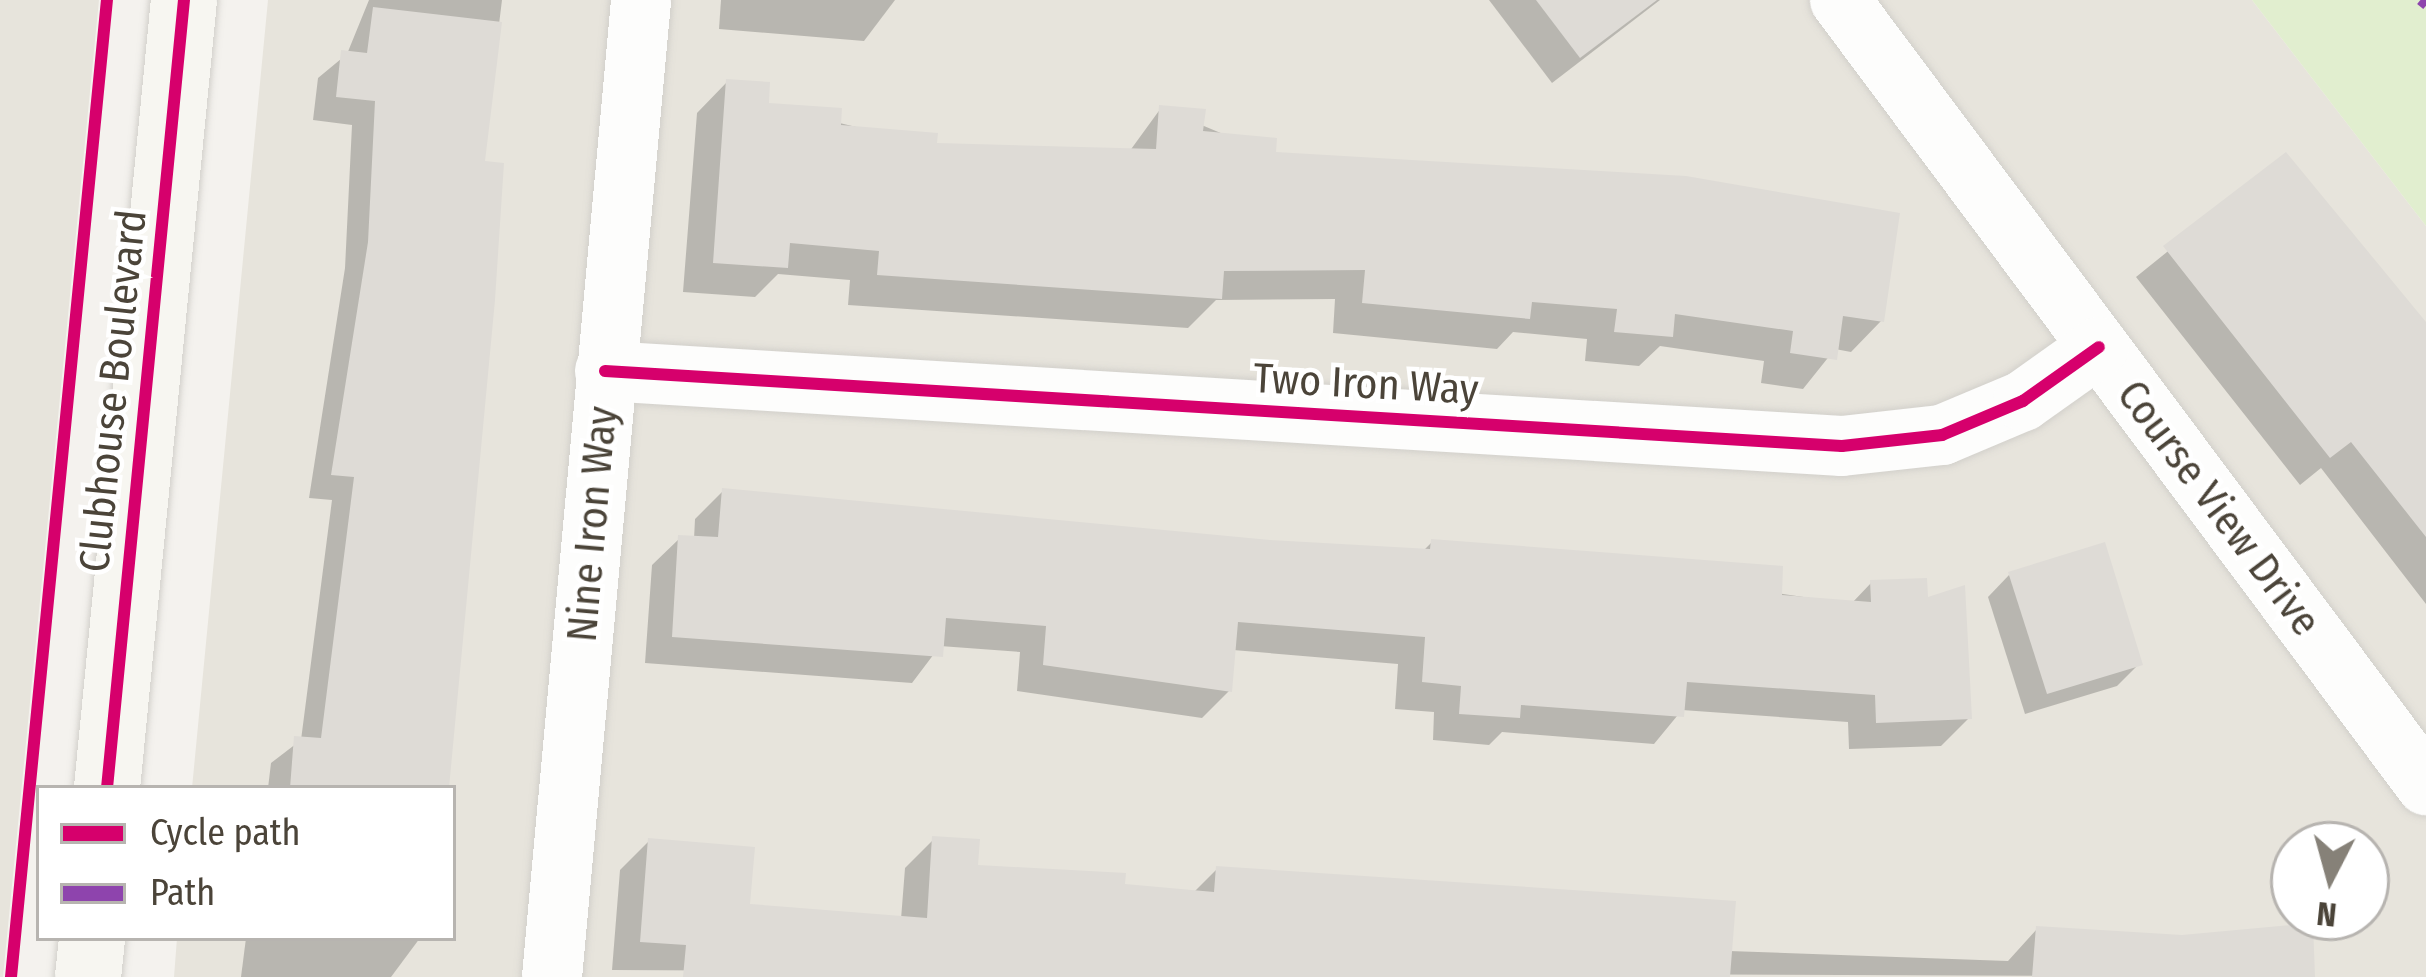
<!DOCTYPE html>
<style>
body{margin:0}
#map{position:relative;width:2426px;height:977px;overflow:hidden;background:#f4f2ee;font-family:"Fira Sans Condensed",sans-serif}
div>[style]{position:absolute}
.residential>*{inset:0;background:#e7e4dc}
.green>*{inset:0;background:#e1eecf}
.shadow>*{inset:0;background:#0003}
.building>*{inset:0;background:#dedbd6}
.roads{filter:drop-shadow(0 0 3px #d2d0cb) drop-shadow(0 0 3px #d2d0cb)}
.street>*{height:60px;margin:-30px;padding:0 30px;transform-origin:30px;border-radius:30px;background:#fdfdfc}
.secondary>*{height:66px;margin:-33px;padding:0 33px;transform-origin:33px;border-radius:33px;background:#f7f6f1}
.quiet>*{height:9px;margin-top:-4.5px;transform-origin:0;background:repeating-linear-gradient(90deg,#8e44ad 0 18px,transparent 0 27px)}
.cycleway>*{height:12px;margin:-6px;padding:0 6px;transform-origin:6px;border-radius:6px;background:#d6006c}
span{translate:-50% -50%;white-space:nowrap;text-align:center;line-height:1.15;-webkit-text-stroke:9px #fff;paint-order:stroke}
.street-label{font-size:42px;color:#4b4439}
.legend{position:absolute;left:36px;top:785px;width:420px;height:156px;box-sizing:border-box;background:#fff;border:3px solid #b7b4b0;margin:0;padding:15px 21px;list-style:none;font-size:36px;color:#4b4439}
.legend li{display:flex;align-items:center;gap:24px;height:60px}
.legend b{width:60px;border:3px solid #b7b4b0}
.north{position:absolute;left:2270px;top:821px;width:120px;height:120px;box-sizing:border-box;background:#fff;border:3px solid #b7b4b0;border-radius:50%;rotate:186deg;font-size:33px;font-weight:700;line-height:48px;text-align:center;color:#4b4439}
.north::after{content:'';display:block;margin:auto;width:42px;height:54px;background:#868178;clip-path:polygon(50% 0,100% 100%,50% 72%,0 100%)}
</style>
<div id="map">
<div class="residential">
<i style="clip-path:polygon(0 0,99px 0,3px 977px,0 977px)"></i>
<i style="clip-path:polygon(evenodd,268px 0,2252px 0,2426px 226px,2426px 977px,174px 977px,177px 938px,453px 938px,453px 788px,192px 788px,268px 0,2294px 845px,2366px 845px,2366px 917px,2294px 917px,2294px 845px)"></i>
</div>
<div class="green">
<i style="clip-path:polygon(2252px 0,2426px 0,2426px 226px)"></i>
</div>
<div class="shadow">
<i style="clip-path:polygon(369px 0,502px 0,482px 163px,446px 788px,268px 788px,271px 763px,301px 740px,332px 500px,309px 498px,345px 268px,352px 125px,313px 120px,318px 78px,347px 54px)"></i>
<i style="clip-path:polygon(721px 0,895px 0,864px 41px,719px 29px)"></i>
<i style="clip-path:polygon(1489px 0,1660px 0,1552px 83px)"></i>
<i style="clip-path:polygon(727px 82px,766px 105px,934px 146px,1129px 152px,1161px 108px,1273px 155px,1881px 321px,1851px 352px,1835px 349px,1803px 389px,1761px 383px,1764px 361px,1660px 346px,1639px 366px,1585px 361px,1587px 339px,1513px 332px,1497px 349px,1333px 333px,1335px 299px,1216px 300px,1188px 328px,848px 305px,850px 280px,778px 274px,755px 297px,683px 292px,697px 113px)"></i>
<i style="clip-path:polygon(2286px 156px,2426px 330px,2426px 604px,2321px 468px,2300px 485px,2136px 277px)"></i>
<i style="clip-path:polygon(723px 491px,1270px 543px,1422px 552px,1432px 542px,1851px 604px,1871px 583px,1925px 601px,1969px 718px,1941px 746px,1849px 749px,1848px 722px,1682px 710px,1654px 744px,1502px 732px,1489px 745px,1433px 740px,1434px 712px,1395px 709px,1398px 664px,1233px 650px,1229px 691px,1202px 718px,1017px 691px,1020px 652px,940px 646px,912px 683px,645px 663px,652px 565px,680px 538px,694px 539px,695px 519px)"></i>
<i style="clip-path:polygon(2010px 574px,2139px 664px,2117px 686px,2025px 714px,1988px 597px)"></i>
<i style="clip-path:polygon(934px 839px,974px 868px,1193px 893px,1217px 869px,1729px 951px,2008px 961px,2037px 929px,2312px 977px,612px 970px,620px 870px,649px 841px,747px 907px,901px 919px,905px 868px)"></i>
<i style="clip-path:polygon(246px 938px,420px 938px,391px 977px,241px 977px)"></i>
</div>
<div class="building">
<i style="clip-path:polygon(1536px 0,1657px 0,1580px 58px)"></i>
<i style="clip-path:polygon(373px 7px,502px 22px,485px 161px,504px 163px,495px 300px,449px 788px,290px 788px,294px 736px,321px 738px,354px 477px,331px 475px,368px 242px,375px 101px,336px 97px,341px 50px,367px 53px)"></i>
<i style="clip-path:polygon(726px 79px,770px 82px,769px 103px,842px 108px,841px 125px,938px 133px,937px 143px,1156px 149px,1159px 105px,1206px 109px,1203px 131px,1277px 138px,1276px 152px,1686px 176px,1900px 213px,1884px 322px,1843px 316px,1837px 360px,1790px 353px,1793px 331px,1675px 314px,1673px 337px,1614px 332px,1617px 309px,1532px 302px,1530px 319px,1362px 303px,1365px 270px,1224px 271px,1222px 299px,877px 275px,879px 251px,790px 243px,788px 268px,713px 263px)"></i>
<i style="clip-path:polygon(2286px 152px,2426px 322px,2426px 537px,2351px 442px,2330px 458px,2163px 246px)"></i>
<i style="clip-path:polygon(722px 488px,1270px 540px,1430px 549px,1431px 539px,1783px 566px,1782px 595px,1871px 602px,1870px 580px,1927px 578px,1928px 597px,1965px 585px,1972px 719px,1876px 723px,1875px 695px,1687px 682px,1684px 717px,1521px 705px,1520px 718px,1459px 714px,1461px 686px,1422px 682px,1425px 637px,1238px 622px,1232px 692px,1043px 665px,1046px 626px,946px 618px,943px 657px,672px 637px,678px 535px,718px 537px)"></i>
<i style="clip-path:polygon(2105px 542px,2143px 665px,2047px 694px,2008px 572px)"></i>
<i style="clip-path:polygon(932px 836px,980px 839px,978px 865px,1126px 873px,1125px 884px,1214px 892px,1216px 866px,1736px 901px,1730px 977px,683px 977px,686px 945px,640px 942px,648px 838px,755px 847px,750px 904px,927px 918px)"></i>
<i style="clip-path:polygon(2313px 923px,2315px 977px,2032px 977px,2036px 926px,2182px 935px)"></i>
</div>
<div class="roads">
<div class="street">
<i style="left:1840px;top:0;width:980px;rotate:53.26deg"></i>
<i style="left:605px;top:371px;width:1239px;rotate:3.47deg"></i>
<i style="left:1842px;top:446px;width:101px;rotate:-6.3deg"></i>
<i style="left:1942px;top:435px;width:88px;rotate:-22.8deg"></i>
<i style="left:2023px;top:401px;width:93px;rotate:-35.4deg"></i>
<i style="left:552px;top:977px;width:981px;rotate:-84.79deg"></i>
</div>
<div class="secondary">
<i style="left:107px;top:788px;width:792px;rotate:-84.42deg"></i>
<i style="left:88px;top:977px;width:39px;rotate:-84deg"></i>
</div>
</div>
<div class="quiet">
<i style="left:2420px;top:0;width:8px;rotate:40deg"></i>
</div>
<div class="cycleway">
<i style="left:605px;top:371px;width:1239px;rotate:3.47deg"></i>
<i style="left:1842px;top:446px;width:101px;rotate:-6.3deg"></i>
<i style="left:1942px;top:435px;width:88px;rotate:-22.8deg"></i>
<i style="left:2023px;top:401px;width:93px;rotate:-35.4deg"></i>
<i style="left:107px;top:788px;width:792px;rotate:-84.42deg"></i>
<i style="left:11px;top:977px;width:982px;rotate:-84.39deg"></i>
</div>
<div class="street-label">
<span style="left:1366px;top:384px;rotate:3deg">Two Iron Way</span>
<span style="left:113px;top:391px;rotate:-84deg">Clubhouse Boulevard</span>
<span style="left:2219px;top:508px;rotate:53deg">Course View Drive</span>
<span style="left:592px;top:524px;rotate:-85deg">Nine Iron Way</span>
</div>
<ul class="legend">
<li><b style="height:15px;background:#d6006c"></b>Cycle path</li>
<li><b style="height:15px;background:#8e44ad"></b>Path</li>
</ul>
<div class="north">N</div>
</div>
